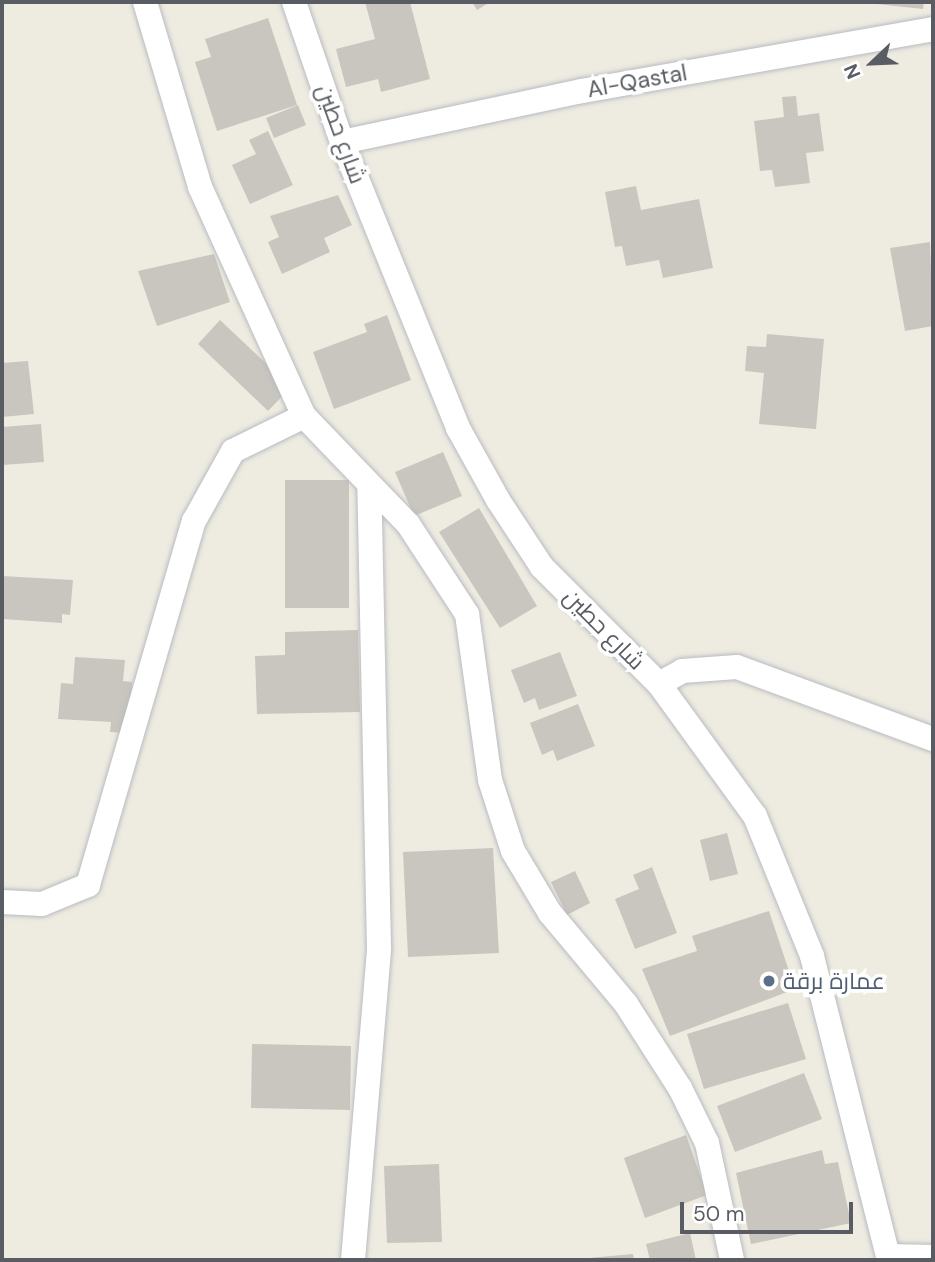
<!DOCTYPE html>
<meta charset="utf-8">
<style>
body{margin:0}
#map{position:relative;width:935px;height:1262px;overflow:hidden;background:#eeece1;font-family:"DM Sans",Cairo,sans-serif}
div>[style]{position:absolute}
.building>*{inset:0;background:#c8c6be}
.roads{filter:drop-shadow(0 0 2px #b9bbc1) drop-shadow(0 0 2px #b9bbc1)}
.street>*{height:24px;margin:-12px;padding:0 12px;transform-origin:12px;border-radius:12px;background:#fff}
.dots>*{width:19px;height:19px;translate:-50% -50%;box-sizing:border-box;border:4px solid #fff;border-radius:50%}
span{translate:-50% -50%;white-space:nowrap;text-align:center;line-height:1.15;-webkit-text-stroke:7px #fff;paint-order:stroke}
.street-label{font-size:23px;color:#595d63}
.service-label{font-size:23px;color:#4e5e75}
.left{translate:0 -50%;text-align:left}
.frame{position:absolute;inset:0;border:4px solid #595d63;pointer-events:none}
.north{position:absolute;left:837px;top:28px;width:70px;height:70px;-webkit-text-stroke:5px #fff;paint-order:stroke;rotate:247deg;font-size:19px;font-weight:700;line-height:28px;text-align:center;color:#595d63}
.north::after{content:'';display:block;margin:auto;width:24px;height:32px;background:#595d63;clip-path:polygon(50% 0,100% 100%,50% 72%,0 100%)}
.scale{position:absolute;left:680px;top:1202px;width:173px;height:32px;box-sizing:border-box;border:4px solid #595d63;border-top:0;padding-left:9px;font-size:21px;line-height:24px;white-space:nowrap;color:#595d63;-webkit-text-stroke:5px #fff;paint-order:stroke}
</style>
<div id="map">
<div class="building">
<i style="clip-path:polygon(365px 2px,410px 2px,430px 79px,381px 92px,378px 79px,346px 87px,336px 49px,375px 39px)"></i>
<i style="clip-path:polygon(472px 2px,490px 2px,477px 10px)"></i>
<i style="clip-path:polygon(858px 2px,924px 2px,923px 9px)"></i>
<i style="clip-path:polygon(268px 18px,297px 105px,217px 131px,195px 62px,211px 57px,205px 39px)"></i>
<i style="clip-path:polygon(796px 96px,798px 116px,819px 113px,824px 151px,806px 153px,810px 183px,775px 187px,772px 170px,760px 171px,754px 121px,784px 117px,782px 97px)"></i>
<i style="clip-path:polygon(298px 105px,306px 125px,274px 138px,266px 118px)"></i>
<i style="clip-path:polygon(268px 131px,293px 185px,250px 204px,232px 165px,256px 154px,249px 140px)"></i>
<i style="clip-path:polygon(636px 186px,641px 210px,699px 199px,713px 268px,663px 278px,659px 260px,626px 266px,622px 246px,615px 247px,605px 192px)"></i>
<i style="clip-path:polygon(338px 195px,352px 225px,324px 238px,330px 252px,282px 274px,268px 242px,279px 237px,270px 216px)"></i>
<i style="clip-path:polygon(930px 242px,933px 326px,905px 331px,890px 248px)"></i>
<i style="clip-path:polygon(214px 254px,230px 302px,157px 326px,138px 271px)"></i>
<i style="clip-path:polygon(387px 315px,411px 380px,334px 409px,313px 352px,367px 332px,364px 324px)"></i>
<i style="clip-path:polygon(220px 320px,291px 387px,268px 411px,198px 344px)"></i>
<i style="clip-path:polygon(767px 334px,824px 339px,816px 429px,759px 424px,764px 373px,745px 371px,747px 346px,766px 347px)"></i>
<i style="clip-path:polygon(28px 361px,34px 414px,2px 417px,2px 363px)"></i>
<i style="clip-path:polygon(41px 424px,44px 462px,2px 465px,2px 427px)"></i>
<i style="clip-path:polygon(443px 452px,462px 496px,414px 516px,395px 472px)"></i>
<i style="clip-path:polygon(285px 480px,349px 480px,349px 608px,285px 608px)"></i>
<i style="clip-path:polygon(479px 508px,537px 606px,500px 628px,439px 532px)"></i>
<i style="clip-path:polygon(2px 576px,73px 580px,70px 615px,62px 614px,62px 623px,2px 619px)"></i>
<i style="clip-path:polygon(358px 630px,360px 712px,257px 714px,255px 656px,285px 655px,285px 632px)"></i>
<i style="clip-path:polygon(560px 652px,577px 696px,539px 710px,535px 698px,524px 703px,511px 670px)"></i>
<i style="clip-path:polygon(75px 657px,125px 660px,123px 681px,132px 682px,129px 733px,110px 732px,111px 722px,58px 719px,61px 683px,73px 684px)"></i>
<i style="clip-path:polygon(578px 704px,595px 746px,557px 761px,553px 750px,542px 755px,530px 723px)"></i>
<i style="clip-path:polygon(727px 833px,738px 874px,710px 881px,700px 840px)"></i>
<i style="clip-path:polygon(493px 848px,499px 953px,408px 957px,403px 852px)"></i>
<i style="clip-path:polygon(652px 867px,677px 933px,635px 949px,615px 899px,639px 889px,633px 875px)"></i>
<i style="clip-path:polygon(575px 871px,590px 903px,567px 915px,551px 882px)"></i>
<i style="clip-path:polygon(769px 911px,795px 989px,670px 1036px,642px 969px,697px 951px,692px 936px)"></i>
<i style="clip-path:polygon(788px 1003px,806px 1059px,704px 1089px,687px 1034px)"></i>
<i style="clip-path:polygon(252px 1044px,351px 1046px,350px 1110px,251px 1108px)"></i>
<i style="clip-path:polygon(804px 1073px,822px 1119px,735px 1152px,717px 1106px)"></i>
<i style="clip-path:polygon(686px 1135px,707px 1195px,645px 1218px,624px 1158px)"></i>
<i style="clip-path:polygon(822px 1150px,825px 1164px,838px 1162px,851px 1223px,751px 1244px,736px 1173px)"></i>
<i style="clip-path:polygon(439px 1164px,442px 1242px,387px 1243px,384px 1166px)"></i>
<i style="clip-path:polygon(690px 1233px,696px 1260px,650px 1260px,646px 1244px)"></i>
<i style="clip-path:polygon(633px 1254px,634px 1260px,589px 1260px,589px 1258px)"></i>
</div>
<div class="roads">
<div class="street">
<i style="left:145px;top:2px;width:193px;rotate:73.4deg"></i>
<i style="left:200px;top:187px;width:252px;rotate:65.6deg"></i>
<i style="left:304px;top:416px;width:150px;rotate:46.1deg"></i>
<i style="left:408px;top:524px;width:108px;rotate:56.8deg"></i>
<i style="left:467px;top:614px;width:168px;rotate:82.1deg"></i>
<i style="left:490px;top:780px;width:75px;rotate:72.1deg"></i>
<i style="left:513px;top:851px;width:72px;rotate:59.2deg"></i>
<i style="left:550px;top:913px;width:119px;rotate:50.1deg"></i>
<i style="left:626px;top:1004px;width:100px;rotate:57.3deg"></i>
<i style="left:680px;top:1088px;width:61px;rotate:63.9deg"></i>
<i style="left:707px;top:1143px;width:120px;rotate:77.9deg"></i>
<i style="left:294px;top:2px;width:148px;rotate:71.1deg"></i>
<i style="left:342px;top:142px;width:309px;rotate:67.9deg"></i>
<i style="left:458px;top:428px;width:82px;rotate:60.9deg"></i>
<i style="left:498px;top:500px;width:80px;rotate:56.7deg"></i>
<i style="left:542px;top:567px;width:165px;rotate:45deg"></i>
<i style="left:659px;top:684px;width:163px;rotate:54deg"></i>
<i style="left:755px;top:816px;width:151px;rotate:67.8deg"></i>
<i style="left:812px;top:956px;width:314px;rotate:75.8deg"></i>
<i style="left:342px;top:142px;width:245px;rotate:-12deg"></i>
<i style="left:582px;top:91px;width:356px;rotate:-10deg"></i>
<i style="left:659px;top:684px;width:26px;rotate:-29deg"></i>
<i style="left:682px;top:671px;width:55px;rotate:-4.2deg"></i>
<i style="left:737px;top:667px;width:209px;rotate:20.2deg"></i>
<i style="left:2px;top:902px;width:40px;rotate:2.9deg"></i>
<i style="left:42px;top:904px;width:50px;rotate:-22.4deg"></i>
<i style="left:88px;top:885px;width:379px;rotate:-73.8deg"></i>
<i style="left:194px;top:521px;width:80px;rotate:-60.9deg"></i>
<i style="left:233px;top:451px;width:79px;rotate:-26.2deg"></i>
<i style="left:890px;top:1256px;width:43px;rotate:1.3deg"></i>
<i style="left:353px;top:1260px;width:313px;rotate:-85.2deg"></i>
<i style="left:379px;top:948px;width:463px;rotate:-91.2deg"></i>
</div>
</div>
<div class="dots">
<i style="left:769px;top:981px;background:#5c6f8a"></i>
</div>
<div class="street-label">
<span style="left:637px;top:81px;rotate:-10deg">Al-Qastal</span>
<span style="left:341px;top:134px;rotate:70deg">شارع حطين</span>
<span style="left:604px;top:629px;rotate:45deg">شارع حطين</span>
</div>
<div class="service-label">
<span class="left" style="left:783px;top:981px">عمارة برقة</span>
</div>
<div class="frame"></div>
<div class="north">N</div>
<div class="scale">50 m</div>
</div>
